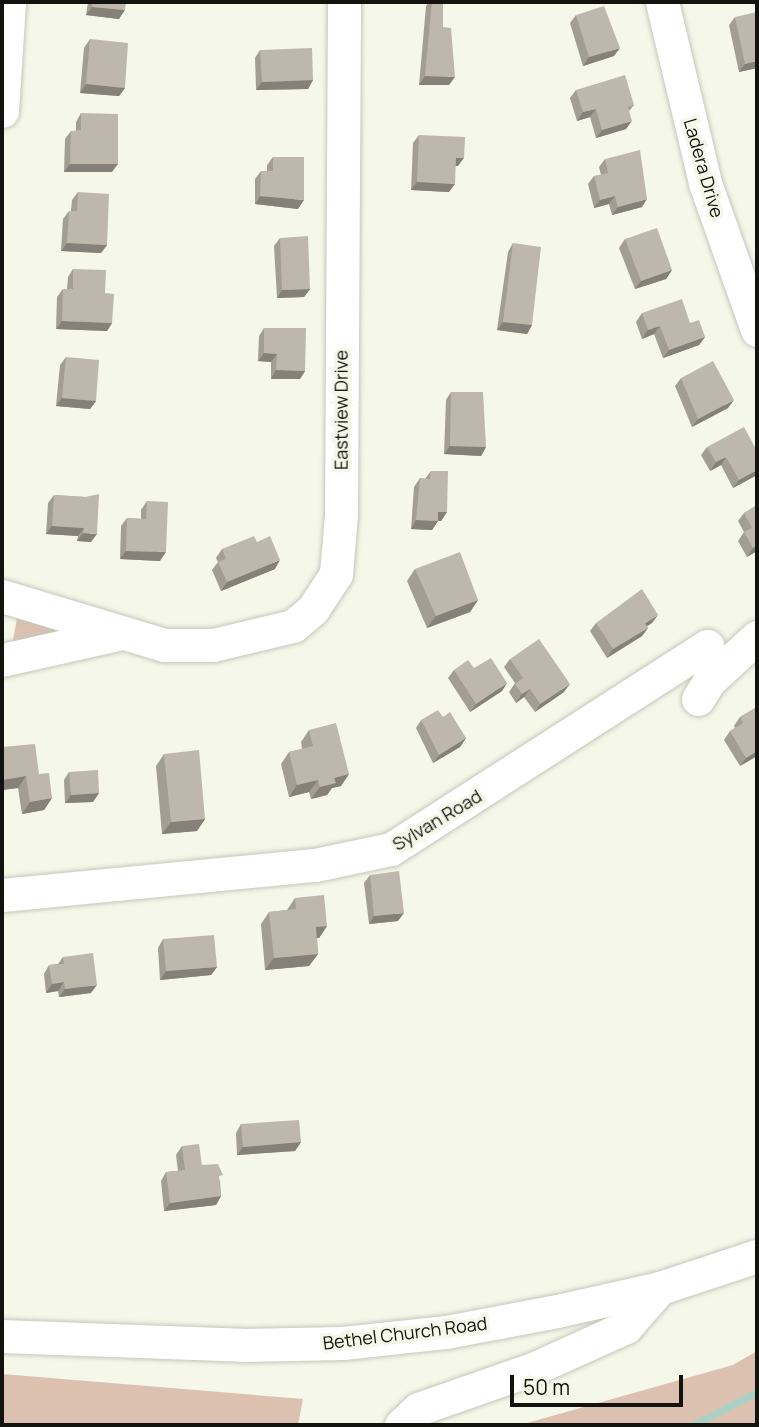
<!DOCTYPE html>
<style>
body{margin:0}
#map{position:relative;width:759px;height:1427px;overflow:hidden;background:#f5f7e9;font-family:Manrope,sans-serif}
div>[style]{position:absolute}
.green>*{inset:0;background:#dcc0b0}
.stream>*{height:7px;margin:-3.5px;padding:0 3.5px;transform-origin:3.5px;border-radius:3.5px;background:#aad1c5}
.roads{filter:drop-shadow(0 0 2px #c5c7ba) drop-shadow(0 0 2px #c5c7ba)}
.minor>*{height:33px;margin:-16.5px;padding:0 16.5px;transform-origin:16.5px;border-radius:16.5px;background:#fff}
.wall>*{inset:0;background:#a39e94}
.shaded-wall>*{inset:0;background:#858178}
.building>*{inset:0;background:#beb8ac}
span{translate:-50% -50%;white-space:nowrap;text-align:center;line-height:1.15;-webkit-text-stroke:7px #f5f7e9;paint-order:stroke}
.street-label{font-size:18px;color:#12130e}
.frame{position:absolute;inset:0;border:4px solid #12130e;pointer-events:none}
.scale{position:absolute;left:510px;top:1375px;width:173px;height:32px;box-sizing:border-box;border:4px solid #12130e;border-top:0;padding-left:9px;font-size:21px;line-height:24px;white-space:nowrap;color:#12130e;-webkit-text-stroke:5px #f5f7e9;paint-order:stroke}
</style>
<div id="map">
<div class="green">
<i style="clip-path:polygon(18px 613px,87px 635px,11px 651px)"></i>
<i style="clip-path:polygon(757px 1351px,757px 1425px,520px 1425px,733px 1365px)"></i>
<i style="clip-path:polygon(2px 1374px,303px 1399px,298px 1425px,2px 1425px)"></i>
</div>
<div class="stream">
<i style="left:693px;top:1425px;width:72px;rotate:-27.3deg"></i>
</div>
<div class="roads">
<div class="minor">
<i style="left:662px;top:2px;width:186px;rotate:76.6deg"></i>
<i style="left:705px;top:183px;width:156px;rotate:70.5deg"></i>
<i style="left:2px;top:111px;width:109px;rotate:-86.3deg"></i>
<i style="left:2px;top:596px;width:169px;rotate:16.8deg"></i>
<i style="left:164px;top:645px;width:49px"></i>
<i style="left:213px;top:645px;width:82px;rotate:-13.4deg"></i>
<i style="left:293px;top:626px;width:26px;rotate:-40deg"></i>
<i style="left:313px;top:609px;width:42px;rotate:-56.7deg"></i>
<i style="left:336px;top:574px;width:59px;rotate:-85.2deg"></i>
<i style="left:341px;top:515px;width:513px;rotate:-89.66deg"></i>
<i style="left:2px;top:660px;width:118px;rotate:-12.7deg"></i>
<i style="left:698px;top:699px;width:22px;rotate:-58deg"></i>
<i style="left:710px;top:680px;width:64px;rotate:-42.5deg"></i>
<i style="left:2px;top:895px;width:314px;rotate:-5.5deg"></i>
<i style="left:315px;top:865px;width:78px;rotate:-11.9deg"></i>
<i style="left:391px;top:849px;width:376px;rotate:-32.7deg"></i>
<i style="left:2px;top:1336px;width:240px;rotate:2.1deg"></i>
<i style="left:242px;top:1345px;width:101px;rotate:-1.1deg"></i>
<i style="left:343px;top:1343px;width:104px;rotate:-6.1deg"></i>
<i style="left:446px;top:1332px;width:113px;rotate:-10.7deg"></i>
<i style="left:557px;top:1311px;width:106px;rotate:-12.6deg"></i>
<i style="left:660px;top:1288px;width:102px;rotate:-18.3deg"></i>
<i style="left:401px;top:1425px;width:23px;rotate:-43deg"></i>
<i style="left:418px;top:1409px;width:124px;rotate:-19.3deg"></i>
<i style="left:535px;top:1368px;width:100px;rotate:-24.3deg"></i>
<i style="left:626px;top:1327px;width:52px;rotate:-48.9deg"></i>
</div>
</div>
<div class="wall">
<i style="clip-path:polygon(88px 2px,126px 2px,119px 19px,86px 15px)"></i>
<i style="clip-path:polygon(429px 2px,443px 2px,443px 27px,449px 85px,419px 85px,426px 6px)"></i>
<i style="clip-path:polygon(576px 15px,614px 56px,583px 66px,570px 23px)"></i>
<i style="clip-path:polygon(735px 17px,757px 68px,739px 72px,729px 25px)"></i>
<i style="clip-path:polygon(90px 39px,125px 88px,119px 96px,80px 93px,84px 48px)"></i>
<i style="clip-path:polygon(260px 50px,313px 80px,308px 89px,256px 90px,255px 58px)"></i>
<i style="clip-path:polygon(576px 90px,634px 105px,629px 111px,626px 129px,596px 138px,590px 117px,577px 121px,570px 98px)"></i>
<i style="clip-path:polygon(81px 113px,112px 172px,64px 172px,65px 139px,71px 131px,76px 131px,76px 122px)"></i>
<i style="clip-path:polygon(419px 135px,458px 166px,455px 166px,449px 192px,411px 190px,413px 143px)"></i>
<i style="clip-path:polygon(273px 157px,298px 209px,255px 204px,255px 179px,261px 171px,267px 171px,267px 165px)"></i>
<i style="clip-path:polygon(605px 159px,642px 207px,612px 215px,609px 204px,594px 208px,588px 184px,594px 176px,601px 175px,599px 167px)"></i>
<i style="clip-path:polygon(78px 192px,107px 245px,101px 253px,61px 251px,63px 219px,69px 211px,71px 211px,72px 200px)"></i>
<i style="clip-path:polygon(280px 238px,310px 289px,304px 297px,277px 298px,274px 246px)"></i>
<i style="clip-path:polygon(625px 239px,672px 270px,666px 279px,635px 289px,619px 248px)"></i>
<i style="clip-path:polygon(513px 243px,532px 325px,527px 334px,497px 330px,508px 252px)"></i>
<i style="clip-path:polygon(73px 269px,105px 293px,112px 323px,107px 331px,56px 329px,57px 297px,63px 289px,67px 289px,68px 277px)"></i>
<i style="clip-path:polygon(642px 313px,690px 323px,705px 337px,699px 345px,663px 358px,654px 334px,642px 339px,636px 322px)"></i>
<i style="clip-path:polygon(264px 328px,305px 371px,300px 379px,271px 379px,271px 362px,258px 361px,259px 336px)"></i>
<i style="clip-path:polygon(66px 357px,96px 401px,90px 409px,56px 406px,60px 365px)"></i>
<i style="clip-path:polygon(681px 378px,728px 408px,692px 427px,675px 386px)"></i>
<i style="clip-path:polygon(451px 392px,486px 447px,481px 456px,444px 454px,446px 400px)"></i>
<i style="clip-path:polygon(707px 447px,757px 475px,733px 488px,721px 465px,710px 471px,701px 455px)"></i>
<i style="clip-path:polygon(431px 471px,447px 512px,441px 521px,438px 521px,432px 530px,411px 529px,414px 487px,420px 478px,425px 479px)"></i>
<i style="clip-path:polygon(54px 495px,85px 497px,91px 542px,77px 541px,78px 536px,46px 534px,48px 503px)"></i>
<i style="clip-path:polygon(147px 501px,160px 561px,120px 559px,121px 526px,127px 518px,141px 519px,141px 510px)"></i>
<i style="clip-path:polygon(757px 505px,757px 551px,747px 557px,738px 541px,744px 532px,738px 521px,744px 513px)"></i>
<i style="clip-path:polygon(257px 542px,275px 569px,221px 591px,212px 570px,218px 562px,216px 558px,222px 549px)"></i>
<i style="clip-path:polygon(415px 569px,478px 600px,470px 612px,427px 628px,407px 581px)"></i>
<i style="clip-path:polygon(596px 623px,652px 623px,647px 626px,648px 628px,642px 636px,607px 658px,590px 631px)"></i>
<i style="clip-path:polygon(510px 659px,564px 692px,535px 712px,524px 697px,516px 703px,509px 692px,515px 683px,504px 667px)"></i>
<i style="clip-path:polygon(474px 668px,502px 691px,470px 712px,448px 678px,454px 670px)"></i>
<i style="clip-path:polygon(757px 707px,757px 756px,740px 766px,724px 740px,730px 731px,735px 728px,734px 726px,740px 717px)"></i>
<i style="clip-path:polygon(443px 717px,466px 738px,460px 747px,433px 763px,416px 728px,421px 720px)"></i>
<i style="clip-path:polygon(309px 730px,349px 774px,341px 786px,332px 788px,327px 795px,311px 799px,309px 792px,289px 797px,281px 764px,289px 752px,302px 749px,301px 742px)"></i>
<i style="clip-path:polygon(2px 747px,39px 774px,52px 798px,44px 810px,22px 814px,18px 788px,2px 790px)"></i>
<i style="clip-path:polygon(164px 754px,205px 819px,197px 831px,162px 834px,156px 766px)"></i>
<i style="clip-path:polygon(69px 772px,99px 793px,93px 802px,65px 803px,64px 780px)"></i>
<i style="clip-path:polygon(370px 875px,398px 921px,369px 924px,364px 883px)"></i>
<i style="clip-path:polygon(295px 898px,327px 926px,319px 938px,317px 938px,318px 954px,309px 966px,265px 970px,261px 924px,269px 912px,287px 910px)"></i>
<i style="clip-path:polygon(163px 939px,217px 967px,211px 975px,160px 980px,158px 948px)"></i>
<i style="clip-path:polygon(63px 957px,91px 993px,59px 997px,58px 991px,46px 993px,44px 974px,49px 965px,58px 964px)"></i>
<i style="clip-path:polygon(241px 1124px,301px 1142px,295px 1151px,237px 1155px,236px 1133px)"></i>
<i style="clip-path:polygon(182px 1146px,220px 1181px,221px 1196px,216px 1205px,164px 1211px,161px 1181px,166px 1172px,178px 1171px,176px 1155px)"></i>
</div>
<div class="shaded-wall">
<i style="clip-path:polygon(92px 7px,125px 10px,119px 19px,86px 15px)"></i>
<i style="clip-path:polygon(620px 48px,614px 56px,583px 66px,589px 57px)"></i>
<i style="clip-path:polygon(757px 61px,757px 68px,739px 72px,745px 64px)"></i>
<i style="clip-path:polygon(425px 76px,455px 77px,449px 85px,419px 85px)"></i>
<i style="clip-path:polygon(313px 80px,308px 89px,256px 90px,262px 82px)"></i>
<i style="clip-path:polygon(86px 84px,125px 88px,119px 96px,80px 93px)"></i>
<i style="clip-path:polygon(596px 109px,590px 117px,577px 121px,583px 112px)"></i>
<i style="clip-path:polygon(632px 121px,626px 129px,596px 138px,602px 130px)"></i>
<i style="clip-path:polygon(456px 158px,464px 158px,458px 166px,450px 166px)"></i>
<i style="clip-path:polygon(70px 164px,118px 164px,112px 172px,64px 172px)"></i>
<i style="clip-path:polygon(417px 182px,455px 184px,449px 192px,411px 190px)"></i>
<i style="clip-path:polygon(260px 196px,304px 200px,298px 209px,255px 204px)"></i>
<i style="clip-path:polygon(615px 196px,609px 204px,594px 208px,600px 200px)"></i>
<i style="clip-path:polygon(647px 199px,642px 207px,612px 215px,618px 207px)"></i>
<i style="clip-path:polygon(67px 243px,107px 245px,101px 253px,61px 251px)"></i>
<i style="clip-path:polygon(672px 270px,666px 279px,635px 289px,641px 281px)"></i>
<i style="clip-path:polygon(310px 289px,304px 297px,277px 298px,282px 290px)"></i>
<i style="clip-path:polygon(62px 321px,112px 323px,107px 331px,56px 329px)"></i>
<i style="clip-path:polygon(503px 322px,532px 325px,527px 334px,497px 330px)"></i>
<i style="clip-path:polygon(660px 326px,654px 334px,642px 339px,648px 330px)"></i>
<i style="clip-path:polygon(705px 337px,699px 345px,663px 358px,669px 350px)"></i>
<i style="clip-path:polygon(264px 353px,277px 354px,271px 362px,258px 361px)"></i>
<i style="clip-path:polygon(276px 370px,305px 371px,300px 379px,271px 379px)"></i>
<i style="clip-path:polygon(62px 398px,96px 401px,90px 409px,56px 406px)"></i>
<i style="clip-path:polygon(734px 400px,728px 408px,692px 427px,698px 419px)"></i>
<i style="clip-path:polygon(450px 446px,486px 447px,481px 456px,444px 454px)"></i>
<i style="clip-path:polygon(726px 457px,721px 465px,710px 471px,716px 462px)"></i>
<i style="clip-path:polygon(757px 470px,757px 475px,733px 488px,739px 480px)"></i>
<i style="clip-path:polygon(438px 512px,447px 512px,441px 521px,433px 521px)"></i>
<i style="clip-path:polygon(416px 520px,438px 521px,432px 530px,411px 529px)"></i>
<i style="clip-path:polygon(52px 526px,84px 528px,78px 536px,46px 534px)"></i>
<i style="clip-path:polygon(83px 533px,97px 534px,91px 542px,77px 541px)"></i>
<i style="clip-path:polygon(757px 546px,757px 551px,747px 557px,753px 548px)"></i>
<i style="clip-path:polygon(126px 551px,166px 552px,160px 561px,120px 559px)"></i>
<i style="clip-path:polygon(280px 560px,275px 569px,221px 591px,227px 582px)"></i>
<i style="clip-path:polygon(478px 600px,470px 612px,427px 628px,436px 616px)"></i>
<i style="clip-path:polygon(658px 615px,652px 623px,639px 631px,645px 623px)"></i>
<i style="clip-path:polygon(648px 628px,642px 636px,607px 658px,613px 649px)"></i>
<i style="clip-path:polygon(507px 683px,502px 691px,470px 712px,476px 704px)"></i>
<i style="clip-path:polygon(570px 684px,564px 692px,535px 712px,540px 704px)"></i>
<i style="clip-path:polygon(530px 689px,524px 697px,516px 703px,522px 694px)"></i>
<i style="clip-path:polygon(466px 738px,460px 747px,433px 763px,439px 755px)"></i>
<i style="clip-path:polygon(757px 751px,757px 756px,740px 766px,746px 758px)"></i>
<i style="clip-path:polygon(349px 774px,341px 786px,332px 788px,327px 795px,311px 799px,320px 787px,334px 778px)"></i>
<i style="clip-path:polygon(26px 776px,18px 788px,2px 790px,2px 780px)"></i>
<i style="clip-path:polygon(318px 780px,309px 792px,289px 797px,297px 785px)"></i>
<i style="clip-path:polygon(99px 793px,93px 802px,65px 803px,71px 795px)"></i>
<i style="clip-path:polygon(52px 798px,44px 810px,22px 814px,30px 802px)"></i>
<i style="clip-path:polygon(205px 819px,197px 831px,162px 834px,171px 822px)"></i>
<i style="clip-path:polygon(404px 913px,398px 921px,369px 924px,374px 916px)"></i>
<i style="clip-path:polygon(327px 926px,319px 938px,307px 939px,316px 927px)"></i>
<i style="clip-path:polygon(318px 954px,309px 966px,265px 970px,274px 958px)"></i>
<i style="clip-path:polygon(217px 967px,211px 975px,160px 980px,166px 971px)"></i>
<i style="clip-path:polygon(64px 982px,58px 991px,46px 993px,52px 984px)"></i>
<i style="clip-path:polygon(97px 985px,91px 993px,59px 997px,65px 989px)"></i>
<i style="clip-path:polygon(301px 1142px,295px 1151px,237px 1155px,243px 1147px)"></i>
<i style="clip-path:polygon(221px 1196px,216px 1205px,164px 1211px,170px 1203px)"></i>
</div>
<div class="building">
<i style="clip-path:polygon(93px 2px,126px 2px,125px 10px,92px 7px)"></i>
<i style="clip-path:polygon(432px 2px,443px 2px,443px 27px,451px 28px,455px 77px,425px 76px)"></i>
<i style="clip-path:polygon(604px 6px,620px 48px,589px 57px,576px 15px)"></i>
<i style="clip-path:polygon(757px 12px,757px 61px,745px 64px,735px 17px)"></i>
<i style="clip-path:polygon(90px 39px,128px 43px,125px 88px,86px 84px)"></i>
<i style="clip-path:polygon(312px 48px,313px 80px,262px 82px,260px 50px)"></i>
<i style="clip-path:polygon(625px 75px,634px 105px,628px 107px,632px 121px,602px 130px,596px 109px,583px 112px,576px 90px)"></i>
<i style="clip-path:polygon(81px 113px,118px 114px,118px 164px,70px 164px,71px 131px,81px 130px)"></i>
<i style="clip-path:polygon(419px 135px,465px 137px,464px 158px,456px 158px,455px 184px,417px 182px)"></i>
<i style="clip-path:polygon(640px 150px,647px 199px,618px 207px,615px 196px,600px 200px,594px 176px,608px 173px,605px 159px)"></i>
<i style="clip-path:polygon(273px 157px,304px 157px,304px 200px,260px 196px,261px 171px,273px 171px)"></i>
<i style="clip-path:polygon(78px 192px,109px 194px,107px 245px,67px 243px,69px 211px,77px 211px)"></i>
<i style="clip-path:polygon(657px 228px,672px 270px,641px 281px,625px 239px)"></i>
<i style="clip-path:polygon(308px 236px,310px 289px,282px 290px,280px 238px)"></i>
<i style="clip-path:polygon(513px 243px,541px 247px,532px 325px,503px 322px)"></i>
<i style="clip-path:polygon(73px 269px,106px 270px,105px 293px,114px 294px,112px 323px,62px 321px,63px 289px,73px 289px)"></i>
<i style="clip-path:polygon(682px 299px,690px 323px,699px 320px,705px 337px,669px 350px,660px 326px,648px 330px,642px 313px)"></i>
<i style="clip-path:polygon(264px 328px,306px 328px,305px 371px,276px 370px,277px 354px,264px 353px)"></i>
<i style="clip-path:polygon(66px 357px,99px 360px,96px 401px,62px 398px)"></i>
<i style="clip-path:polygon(713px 361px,734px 400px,698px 419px,681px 378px)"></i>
<i style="clip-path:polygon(451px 392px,483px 392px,486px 447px,450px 446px)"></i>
<i style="clip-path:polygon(744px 427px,756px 449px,757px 448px,757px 470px,739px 480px,726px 457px,716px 462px,707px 447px)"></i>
<i style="clip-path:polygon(431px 471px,448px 471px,447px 512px,438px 512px,438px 521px,416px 520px,420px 478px,430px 479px)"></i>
<i style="clip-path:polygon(99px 494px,97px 534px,83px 533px,84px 528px,52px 526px,54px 495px,85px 497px)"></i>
<i style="clip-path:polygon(147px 501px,168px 502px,166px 552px,126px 551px,127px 518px,146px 519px)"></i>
<i style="clip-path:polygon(757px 505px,757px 546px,753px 548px,744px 532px,752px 528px,744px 513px)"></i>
<i style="clip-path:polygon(254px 536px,257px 542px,270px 536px,280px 560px,227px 582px,218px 562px,226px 559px,222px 549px)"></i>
<i style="clip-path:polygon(460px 552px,478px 600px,436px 616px,415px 569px)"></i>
<i style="clip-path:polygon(642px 589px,658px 615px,645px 623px,648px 628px,613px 649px,596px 623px)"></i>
<i style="clip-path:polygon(539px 639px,570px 684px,540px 704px,530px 689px,522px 694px,515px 684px,523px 678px,510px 659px)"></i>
<i style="clip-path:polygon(491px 658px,507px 683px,476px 704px,454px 670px,468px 660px,474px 668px)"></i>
<i style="clip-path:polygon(757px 707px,757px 751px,746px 758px,730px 731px,743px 723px,740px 717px)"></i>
<i style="clip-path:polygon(438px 710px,443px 717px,450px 712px,466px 738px,439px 755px,421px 720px)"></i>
<i style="clip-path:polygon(336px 723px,349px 774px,334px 778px,336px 783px,320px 787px,318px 780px,297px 785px,289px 752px,313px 746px,309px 730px)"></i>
<i style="clip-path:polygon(35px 744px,39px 774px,49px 773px,52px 798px,30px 802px,26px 776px,2px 780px,2px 747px)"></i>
<i style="clip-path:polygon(199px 750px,205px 819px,171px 822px,164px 754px)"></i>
<i style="clip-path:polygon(98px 770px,99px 793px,71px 795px,69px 772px)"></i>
<i style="clip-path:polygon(399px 871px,404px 913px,374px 916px,370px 875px)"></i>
<i style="clip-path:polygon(324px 895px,327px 926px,316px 927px,318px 954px,274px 958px,269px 912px,296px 909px,295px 898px)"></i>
<i style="clip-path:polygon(214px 935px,217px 967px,166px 971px,163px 939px)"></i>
<i style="clip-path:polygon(93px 953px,97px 985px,65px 989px,64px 982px,52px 984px,49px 965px,64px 964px,63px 957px)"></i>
<i style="clip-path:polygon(299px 1120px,301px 1142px,243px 1147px,241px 1124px)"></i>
<i style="clip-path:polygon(199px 1144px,202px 1165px,218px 1164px,223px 1175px,219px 1176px,221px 1196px,170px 1203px,166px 1172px,185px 1170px,182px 1146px)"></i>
</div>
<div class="street-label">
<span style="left:704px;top:168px;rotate:74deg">Ladera Drive</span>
<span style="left:341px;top:410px;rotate:-90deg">Eastview Drive</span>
<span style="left:437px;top:820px;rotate:-31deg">Sylvan Road</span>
<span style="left:405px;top:1333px;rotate:-7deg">Bethel Church Road</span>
</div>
<div class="frame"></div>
<div class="scale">50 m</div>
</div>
